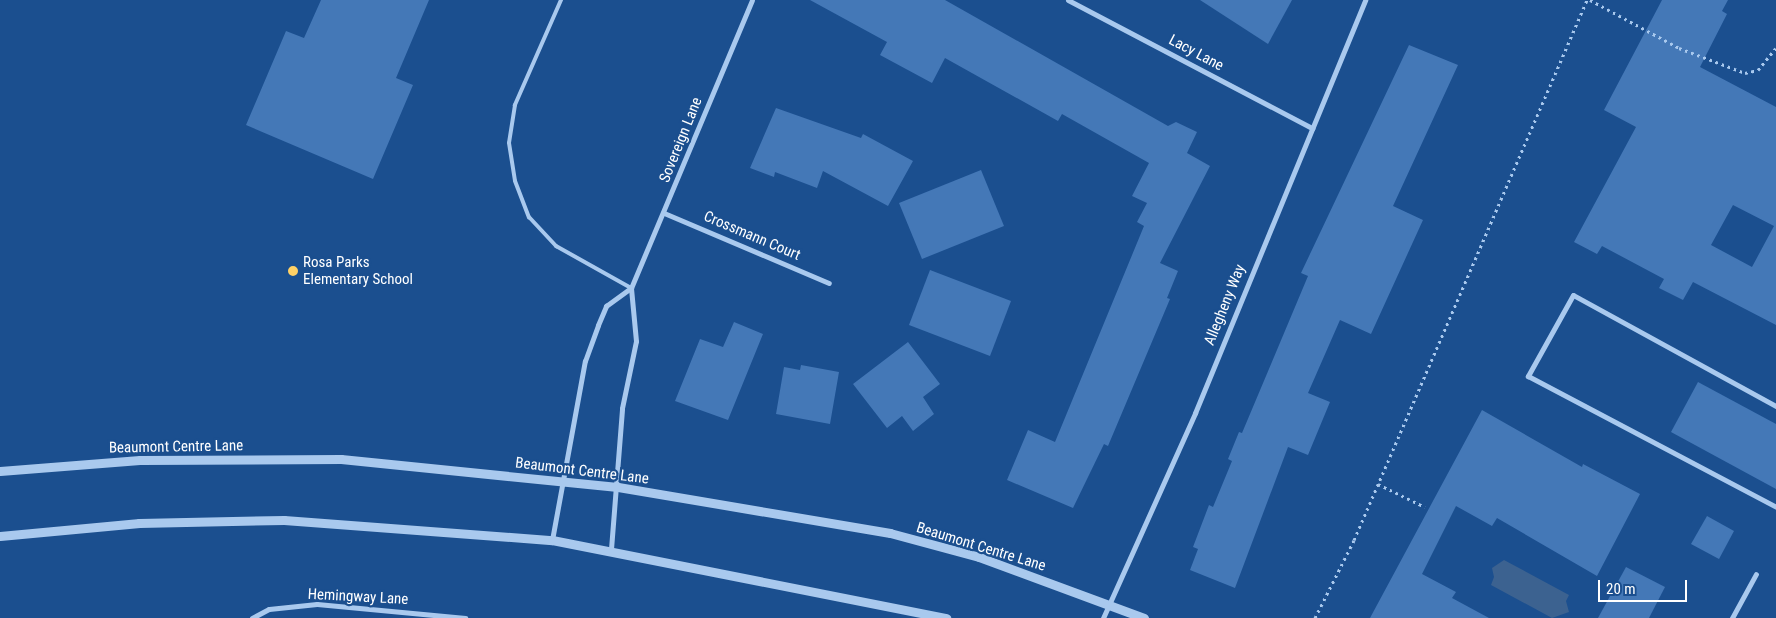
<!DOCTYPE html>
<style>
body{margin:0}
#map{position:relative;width:1776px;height:618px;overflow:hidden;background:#1b4f8f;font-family:"Roboto Condensed",sans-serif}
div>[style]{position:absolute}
.water>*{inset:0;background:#3c6290}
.building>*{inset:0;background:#4478b7}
.path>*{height:3px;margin-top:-1.5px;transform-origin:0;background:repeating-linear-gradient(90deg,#a9c9ee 0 2.5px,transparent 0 6.5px)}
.service>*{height:4px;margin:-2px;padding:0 2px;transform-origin:2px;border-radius:2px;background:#a9c9ee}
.minor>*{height:5px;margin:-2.5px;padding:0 2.5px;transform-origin:2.5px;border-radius:2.5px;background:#a9c9ee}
.tertiary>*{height:9px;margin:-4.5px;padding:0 4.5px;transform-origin:4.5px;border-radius:4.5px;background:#a9c9ee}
.dots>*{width:14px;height:14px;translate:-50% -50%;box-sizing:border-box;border:2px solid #1b4f8f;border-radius:50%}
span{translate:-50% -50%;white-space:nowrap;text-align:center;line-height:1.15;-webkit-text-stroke:4.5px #1b4f8f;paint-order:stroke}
.street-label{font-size:15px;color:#fff}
.poi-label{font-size:15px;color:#fff}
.left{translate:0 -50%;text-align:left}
.scale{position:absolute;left:1598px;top:580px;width:89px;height:22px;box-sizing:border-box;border:2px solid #fff;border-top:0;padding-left:6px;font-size:15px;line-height:18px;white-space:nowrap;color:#fff;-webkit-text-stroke:4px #1b4f8f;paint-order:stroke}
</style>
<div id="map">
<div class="water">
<i style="clip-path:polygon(1504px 560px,1569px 595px,1566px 601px,1569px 612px,1552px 618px,1491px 585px,1494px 577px,1492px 568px)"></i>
</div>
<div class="building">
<i style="clip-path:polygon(321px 0,429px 0,396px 78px,413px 85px,373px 179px,246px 125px,286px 31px,304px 38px)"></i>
<i style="clip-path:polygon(810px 0,945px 0,1168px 126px,1176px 122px,1197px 132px,1187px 153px,1210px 166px,1160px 263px,1178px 271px,1167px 298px,1170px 299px,1108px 446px,1104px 444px,1073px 508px,1007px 480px,1028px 430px,1055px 442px,1144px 226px,1137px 222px,1147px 203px,1132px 196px,1149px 163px,1062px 114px,1058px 121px,945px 58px,932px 83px,880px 55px,887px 42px)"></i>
<i style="clip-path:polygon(1200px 0,1292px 0,1268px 44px)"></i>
<i style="clip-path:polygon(evenodd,1662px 0,1728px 0,1722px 11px,1727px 14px,1700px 67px,1776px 107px,1776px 325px,1693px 282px,1683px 300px,1659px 288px,1664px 279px,1602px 246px,1597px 254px,1574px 242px,1636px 127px,1604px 110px,1662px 0,1733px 205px,1774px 226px,1752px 267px,1711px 245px,1733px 205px)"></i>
<i style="clip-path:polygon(1409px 45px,1458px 65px,1393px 206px,1423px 220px,1371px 334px,1340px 320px,1308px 393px,1330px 402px,1308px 455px,1288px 447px,1235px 588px,1190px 570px,1198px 549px,1193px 547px,1209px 505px,1213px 507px,1232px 461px,1228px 459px,1239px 432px,1242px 433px,1308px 276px,1301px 273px)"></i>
<i style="clip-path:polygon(776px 108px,861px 138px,863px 134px,913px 161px,888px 206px,823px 171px,817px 188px,775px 172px,774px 177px,750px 168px)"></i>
<i style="clip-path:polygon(981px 170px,1004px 226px,922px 259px,899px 203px)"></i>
<i style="clip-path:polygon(930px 270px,1011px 301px,990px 356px,909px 325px)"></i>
<i style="clip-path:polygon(734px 322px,763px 334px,728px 420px,675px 401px,700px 339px,723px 347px)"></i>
<i style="clip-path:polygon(908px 342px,940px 384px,923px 397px,934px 414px,913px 431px,902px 416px,887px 428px,853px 384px)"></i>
<i style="clip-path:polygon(801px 365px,839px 372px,830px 424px,776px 414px,784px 367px,800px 370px)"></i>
<i style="clip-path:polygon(1698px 382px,1776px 424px,1776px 489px,1671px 432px)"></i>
<i style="clip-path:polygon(1482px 410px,1582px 467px,1583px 464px,1640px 494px,1597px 576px,1497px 518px,1492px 526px,1456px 506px,1422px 574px,1456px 592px,1452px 598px,1489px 618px,1370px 618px)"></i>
<i style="clip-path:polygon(1707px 516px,1734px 531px,1719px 559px,1691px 544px)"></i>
<i style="clip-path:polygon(1626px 567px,1665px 587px,1649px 618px,1598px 618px)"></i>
</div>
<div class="path">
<i style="left:1590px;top:0;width:101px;rotate:28.3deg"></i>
<i style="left:1679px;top:48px;width:71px;rotate:20.7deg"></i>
<i style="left:1745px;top:73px;width:13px;rotate:-13deg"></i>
<i style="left:1758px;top:70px;width:28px;rotate:-51deg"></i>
<i style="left:1378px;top:484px;width:52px;rotate:26.1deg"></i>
<i style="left:1315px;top:618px;width:87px;rotate:-63.4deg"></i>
<i style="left:1354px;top:540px;width:588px;rotate:-66.66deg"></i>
</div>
<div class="service">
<i style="left:561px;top:0;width:115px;rotate:113.7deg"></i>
<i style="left:515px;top:105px;width:38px;rotate:99deg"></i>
<i style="left:509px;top:143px;width:38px;rotate:81deg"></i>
<i style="left:515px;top:181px;width:39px;rotate:69deg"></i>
<i style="left:529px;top:217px;width:40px;rotate:47deg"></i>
<i style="left:556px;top:246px;width:86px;rotate:29.2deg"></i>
</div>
<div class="minor">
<i style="left:1068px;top:0;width:276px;rotate:27.7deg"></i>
<i style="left:664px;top:213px;width:179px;rotate:23deg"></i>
<i style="left:1776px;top:406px;width:231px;rotate:-151.3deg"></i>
<i style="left:1573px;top:295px;width:93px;rotate:119.1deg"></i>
<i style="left:1528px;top:376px;width:280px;rotate:27.8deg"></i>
<i style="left:552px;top:540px;width:182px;rotate:-79.6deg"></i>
<i style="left:585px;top:361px;width:38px;rotate:-70deg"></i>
<i style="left:598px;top:325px;width:21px;rotate:-67deg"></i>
<i style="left:606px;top:306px;width:31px;rotate:-36deg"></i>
<i style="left:631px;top:288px;width:312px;rotate:-67.2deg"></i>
<i style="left:611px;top:549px;width:141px;rotate:-85.5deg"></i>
<i style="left:622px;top:408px;width:68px;rotate:-78.2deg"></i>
<i style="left:636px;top:341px;width:53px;rotate:-95.4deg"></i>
<i style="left:252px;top:618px;width:19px;rotate:-28deg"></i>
<i style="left:269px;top:609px;width:48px;rotate:-5.9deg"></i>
<i style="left:317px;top:604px;width:149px;rotate:5.4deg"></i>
<i style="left:1103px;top:618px;width:225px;rotate:-65.8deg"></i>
<i style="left:1195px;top:413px;width:447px;rotate:-67.6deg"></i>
<i style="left:1732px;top:618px;width:50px;rotate:-61.4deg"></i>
</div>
<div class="tertiary">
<i style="left:0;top:471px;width:140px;rotate:-4.5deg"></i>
<i style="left:140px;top:460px;width:201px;rotate:-0.3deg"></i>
<i style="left:341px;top:459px;width:278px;rotate:5.8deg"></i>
<i style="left:618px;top:487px;width:276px;rotate:9.6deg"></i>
<i style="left:890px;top:533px;width:92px;rotate:15.1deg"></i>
<i style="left:979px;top:557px;width:176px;rotate:20.3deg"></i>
<i style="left:0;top:536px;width:140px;rotate:-5.3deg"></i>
<i style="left:139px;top:523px;width:145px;rotate:-1.2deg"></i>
<i style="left:284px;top:520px;width:269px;rotate:4.3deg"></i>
<i style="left:552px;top:540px;width:402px;rotate:11.2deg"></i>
</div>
<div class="dots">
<i style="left:293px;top:271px;background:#ffd166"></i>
</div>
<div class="street-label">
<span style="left:1196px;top:53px;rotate:28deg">Lacy Lane</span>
<span style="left:681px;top:140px;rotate:-68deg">Sovereign Lane</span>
<span style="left:752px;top:236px;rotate:23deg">Crossmann Court</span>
<span style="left:1225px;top:305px;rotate:-68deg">Allegheny Way</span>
<span style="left:176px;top:447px;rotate:-1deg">Beaumont Centre Lane</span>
<span style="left:582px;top:471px;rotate:7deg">Beaumont Centre Lane</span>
<span style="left:981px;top:547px;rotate:17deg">Beaumont Centre Lane</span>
<span style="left:358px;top:597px;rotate:3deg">Hemingway Lane</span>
</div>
<div class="poi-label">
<span class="left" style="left:303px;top:271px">Rosa Parks<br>Elementary School</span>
</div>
<div class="scale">20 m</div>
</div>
